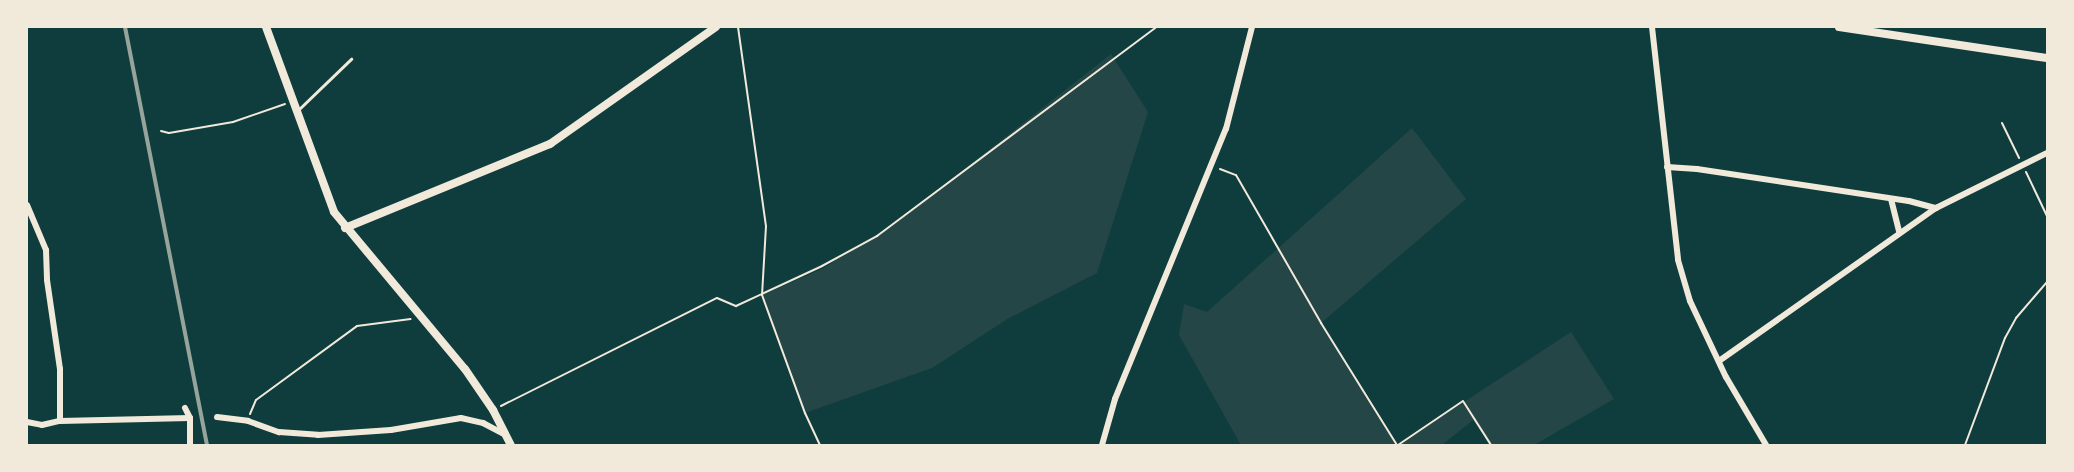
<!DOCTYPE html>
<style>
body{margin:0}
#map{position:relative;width:2074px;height:472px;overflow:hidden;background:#0f3d3e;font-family:"PT Sans Narrow",sans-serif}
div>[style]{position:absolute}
.green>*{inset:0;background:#244646}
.path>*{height:2px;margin:-1px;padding:0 1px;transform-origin:1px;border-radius:1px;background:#f1e9da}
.service>*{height:3px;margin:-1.5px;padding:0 1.5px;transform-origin:1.5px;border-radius:1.5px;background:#f1e9da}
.minor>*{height:6px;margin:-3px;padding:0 3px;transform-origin:3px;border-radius:3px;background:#f1e9da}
.tertiary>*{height:8px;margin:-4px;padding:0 4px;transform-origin:4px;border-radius:4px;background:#f1e9da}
.rail>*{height:4px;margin:-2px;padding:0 2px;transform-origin:2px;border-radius:2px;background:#97a49c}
span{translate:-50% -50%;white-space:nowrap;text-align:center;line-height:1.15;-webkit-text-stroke:4.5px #f1e9da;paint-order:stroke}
.frame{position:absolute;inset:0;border:28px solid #f1e9da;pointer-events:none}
</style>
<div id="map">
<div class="green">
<i style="clip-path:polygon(1111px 54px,1148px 112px,1097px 273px,1009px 318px,932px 368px,805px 413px,762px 295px,822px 269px,901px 219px)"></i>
<i style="clip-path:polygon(1412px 128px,1466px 199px,1321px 323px,1397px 445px,1241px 445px,1179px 335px,1184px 304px,1207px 312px)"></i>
<i style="clip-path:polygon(1571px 332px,1614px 399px,1534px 445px,1491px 445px,1473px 420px,1442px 445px,1398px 445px)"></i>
</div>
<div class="path">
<i style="left:738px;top:27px;width:201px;rotate:82deg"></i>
<i style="left:766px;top:226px;width:69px;rotate:93.3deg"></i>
<i style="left:762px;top:295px;width:126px;rotate:70deg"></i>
<i style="left:805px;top:413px;width:35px;rotate:65deg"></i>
<i style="left:2002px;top:123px;width:39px;rotate:64deg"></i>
<i style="left:161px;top:131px;width:8px;rotate:14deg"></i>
<i style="left:169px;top:133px;width:65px;rotate:-9.8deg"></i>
<i style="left:233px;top:122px;width:55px;rotate:-19.1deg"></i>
<i style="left:1220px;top:169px;width:17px;rotate:21deg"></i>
<i style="left:1236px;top:175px;width:171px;rotate:60.1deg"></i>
<i style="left:1321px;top:323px;width:144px;rotate:58.1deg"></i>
<i style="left:2026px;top:172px;width:49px;rotate:64.5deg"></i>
<i style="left:501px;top:406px;width:241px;rotate:-26.6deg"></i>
<i style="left:717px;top:298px;width:21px;rotate:23deg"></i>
<i style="left:736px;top:306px;width:95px;rotate:-24.9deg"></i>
<i style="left:822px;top:266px;width:63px;rotate:-28.6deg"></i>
<i style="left:877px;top:236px;width:349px;rotate:-36.8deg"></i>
<i style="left:250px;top:414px;width:15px;rotate:-67deg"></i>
<i style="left:256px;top:400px;width:125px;rotate:-36.2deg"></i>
<i style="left:357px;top:326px;width:54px;rotate:-7.4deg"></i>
<i style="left:1398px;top:445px;width:78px;rotate:-34.1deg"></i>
<i style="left:1463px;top:401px;width:52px;rotate:57.5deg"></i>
<i style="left:1965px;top:445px;width:114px;rotate:-69.5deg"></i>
<i style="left:2005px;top:338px;width:23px;rotate:-61deg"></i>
<i style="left:2016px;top:318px;width:48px;rotate:-49.3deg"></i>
</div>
<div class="service">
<i style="left:298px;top:110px;width:74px;rotate:-43.9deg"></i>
</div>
<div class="minor">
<i style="left:1652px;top:27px;width:234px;rotate:83.6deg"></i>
<i style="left:1678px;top:260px;width:43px;rotate:73.7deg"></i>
<i style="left:1690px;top:301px;width:84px;rotate:64.7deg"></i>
<i style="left:1726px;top:377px;width:79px;rotate:59.5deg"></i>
<i style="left:1667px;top:167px;width:30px;rotate:4deg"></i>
<i style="left:1697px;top:169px;width:214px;rotate:8.6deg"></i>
<i style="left:1909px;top:201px;width:28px;rotate:15deg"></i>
<i style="left:1891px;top:199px;width:34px;rotate:76deg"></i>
<i style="left:27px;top:205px;width:49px;rotate:67.1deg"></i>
<i style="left:46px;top:250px;width:30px;rotate:88deg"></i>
<i style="left:47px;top:280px;width:90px;rotate:81.7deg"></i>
<i style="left:60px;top:369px;width:52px;rotate:90deg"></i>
<i style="left:1719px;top:361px;width:266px;rotate:-35.2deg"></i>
<i style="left:1936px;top:208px;width:124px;rotate:-26.4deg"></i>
<i style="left:185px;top:408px;width:11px;rotate:63deg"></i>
<i style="left:190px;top:418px;width:27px;rotate:90deg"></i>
<i style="left:217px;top:417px;width:31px;rotate:7deg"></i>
<i style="left:248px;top:421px;width:33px;rotate:20deg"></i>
<i style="left:279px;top:432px;width:39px;rotate:4deg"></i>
<i style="left:318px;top:435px;width:73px;rotate:-3.9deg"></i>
<i style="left:391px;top:430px;width:71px;rotate:-9.7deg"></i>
<i style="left:461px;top:418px;width:23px;rotate:13deg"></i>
<i style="left:483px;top:423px;width:26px;rotate:28deg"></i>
<i style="left:27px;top:422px;width:15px;rotate:11deg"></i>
<i style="left:42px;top:425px;width:18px;rotate:-13deg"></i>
<i style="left:60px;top:421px;width:130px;rotate:-1.3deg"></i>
<i style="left:1102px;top:445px;width:48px;rotate:-74.2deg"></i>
<i style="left:1115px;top:399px;width:292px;rotate:-67.7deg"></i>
<i style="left:1226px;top:129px;width:105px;rotate:-75.7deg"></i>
</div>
<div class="tertiary">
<i style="left:266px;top:27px;width:197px;rotate:69.8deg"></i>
<i style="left:334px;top:212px;width:204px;rotate:50.2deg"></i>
<i style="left:465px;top:369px;width:50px;rotate:55.7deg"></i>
<i style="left:493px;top:410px;width:39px;rotate:63deg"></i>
<i style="left:1839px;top:27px;width:210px;rotate:8.5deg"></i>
<i style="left:345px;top:228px;width:222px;rotate:-22.3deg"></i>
<i style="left:550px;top:144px;width:203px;rotate:-35.2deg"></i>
</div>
<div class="rail">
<i style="left:125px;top:27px;width:426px;rotate:78.9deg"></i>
</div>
<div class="frame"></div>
</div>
